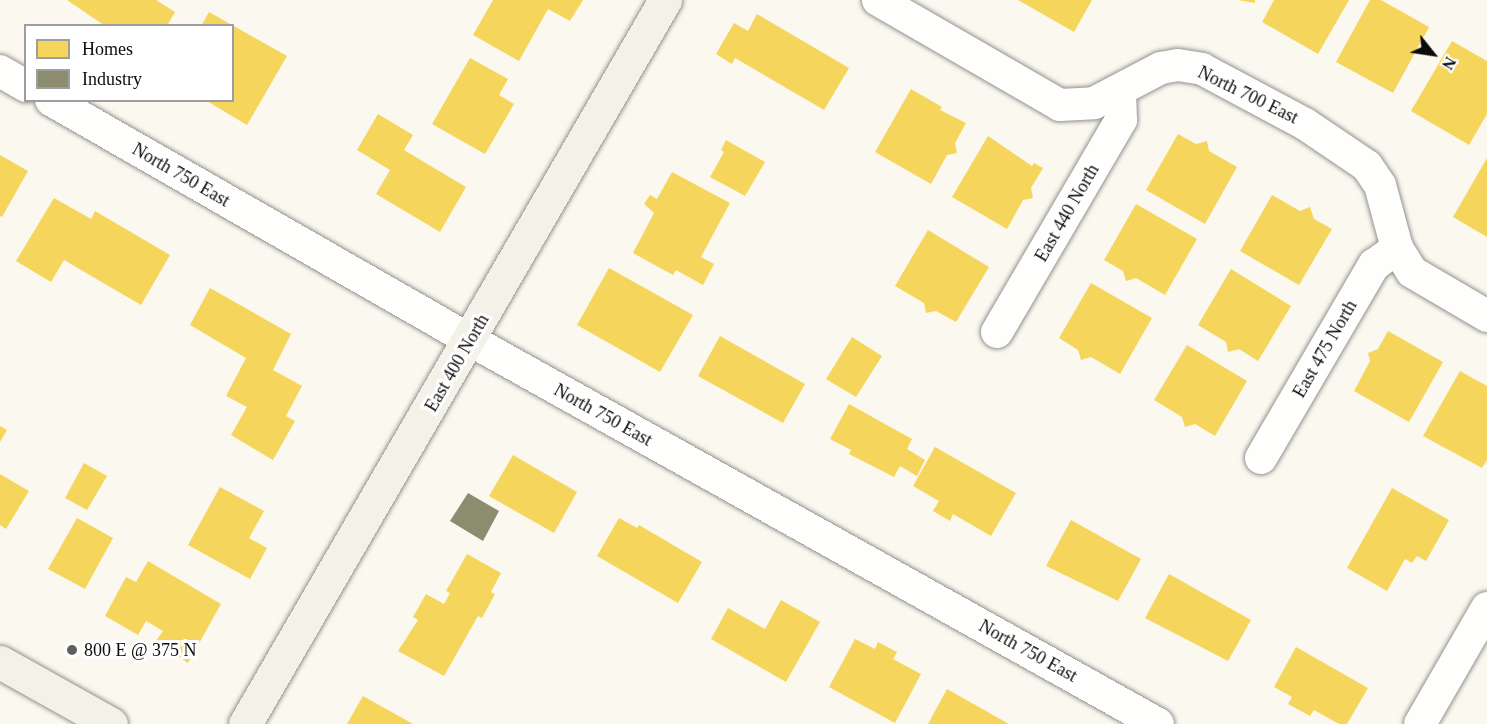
<!DOCTYPE html>
<style>
body{margin:0}
#map{position:relative;width:1487px;height:724px;overflow:hidden;background:#fbf8f0;font-family:Georgia,serif}
div>[style]{position:absolute}
.homes>*{inset:0;background:#f6d55c}
.industry>*{inset:0;background:#8c8c6e}
.roads{filter:drop-shadow(0 0 2px #94928f) drop-shadow(0 0 2px #94928f)}
.minor>*{height:32px;margin:-16px;padding:0 16px;transform-origin:16px;border-radius:16px;background:#fefefd}
.secondary>*{height:33px;margin:-16.5px;padding:0 16.5px;transform-origin:16.5px;border-radius:16.5px;background:#f4f2e8}
.dots>*{width:16px;height:16px;translate:-50% -50%;box-sizing:border-box;border:3px solid #fff;border-radius:50%}
span{translate:-50% -50%;white-space:nowrap;text-align:center;line-height:1.15;-webkit-text-stroke:6px #fff;paint-order:stroke}
.street-label{font-size:18px;color:#0c0c0c}
.poi-label{font-size:18px;color:#0c0c0c}
.left{translate:0 -50%;text-align:left}
.legend{position:absolute;left:24px;top:24px;width:210px;height:78px;box-sizing:border-box;background:#fff;border:2px solid #9e9e9e;margin:0;padding:8px 10px;list-style:none;font-size:18px;color:#0c0c0c}
.legend li{display:flex;align-items:center;gap:12px;height:30px}
.legend b{width:30px;border:2px solid #9e9e9e}
.north{position:absolute;left:1403px;top:24px;width:60px;height:60px;-webkit-text-stroke:4px #fff;paint-order:stroke;rotate:120deg;font-size:16px;font-weight:700;line-height:24px;text-align:center;color:#0c0c0c}
.north::after{content:'';display:block;margin:auto;width:21px;height:27px;background:#0c0c0c;clip-path:polygon(50% 0,100% 100%,50% 72%,0 100%)}
</style>
<div id="map">
<div class="homes">
<i style="clip-path:polygon(67px 0,156px 0,175px 12px,167px 26px,105px 26px)"></i>
<i style="clip-path:polygon(493px 0,583px 0,570px 21px,548px 9px,519px 61px,473px 35px)"></i>
<i style="clip-path:polygon(1018px 0,1092px 0,1074px 32px)"></i>
<i style="clip-path:polygon(1238px 0,1255px 0,1255px 3px)"></i>
<i style="clip-path:polygon(1274px 0,1349px 0,1318px 54px,1262px 22px)"></i>
<i style="clip-path:polygon(1370px 0,1381px 0,1429px 27px,1393px 93px,1336px 62px)"></i>
<i style="clip-path:polygon(209px 12px,287px 56px,247px 125px,205px 100px,232px 100px,232px 26px,201px 26px)"></i>
<i style="clip-path:polygon(757px 14px,849px 68px,824px 110px,735px 58px,732px 64px,716px 54px,734px 23px,748px 31px)"></i>
<i style="clip-path:polygon(1452px 41px,1487px 61px,1487px 114px,1469px 145px,1411px 111px)"></i>
<i style="clip-path:polygon(470px 58px,508px 79px,499px 95px,514px 104px,485px 154px,432px 124px)"></i>
<i style="clip-path:polygon(911px 89px,942px 107px,940px 110px,966px 123px,955px 143px,957px 153px,947px 155px,931px 184px,875px 152px)"></i>
<i style="clip-path:polygon(378px 114px,413px 135px,404px 150px,466px 187px,440px 232px,376px 194px,390px 170px,357px 150px)"></i>
<i style="clip-path:polygon(1178px 134px,1196px 144px,1207px 141px,1209px 151px,1237px 167px,1205px 224px,1146px 190px)"></i>
<i style="clip-path:polygon(988px 136px,1032px 166px,1034px 163px,1043px 168px,1031px 188px,1033px 198px,1023px 200px,1007px 229px,952px 197px)"></i>
<i style="clip-path:polygon(726px 140px,765px 162px,745px 196px,710px 177px,724px 152px,721px 150px)"></i>
<i style="clip-path:polygon(0 155px,28px 171px,2px 217px,0 216px)"></i>
<i style="clip-path:polygon(1487px 158px,1487px 237px,1453px 217px)"></i>
<i style="clip-path:polygon(672px 172px,730px 203px,701px 257px,714px 264px,703px 285px,676px 270px,673px 275px,633px 253px,654px 213px,644px 204px,650px 195px,657px 199px)"></i>
<i style="clip-path:polygon(1272px 195px,1300px 211px,1310px 207px,1314px 219px,1332px 229px,1299px 285px,1240px 251px)"></i>
<i style="clip-path:polygon(54px 198px,91px 219px,95px 211px,170px 255px,141px 305px,64px 260px,51px 282px,16px 261px)"></i>
<i style="clip-path:polygon(1136px 204px,1197px 239px,1165px 295px,1136px 278px,1126px 281px,1123px 271px,1104px 260px)"></i>
<i style="clip-path:polygon(928px 230px,989px 267px,956px 322px,936px 311px,926px 313px,924px 303px,895px 286px)"></i>
<i style="clip-path:polygon(609px 268px,693px 315px,660px 372px,577px 325px)"></i>
<i style="clip-path:polygon(1231px 269px,1291px 306px,1258px 361px,1239px 349px,1228px 352px,1226px 342px,1198px 325px)"></i>
<i style="clip-path:polygon(1091px 283px,1152px 318px,1120px 374px,1091px 357px,1081px 360px,1078px 350px,1059px 338px)"></i>
<i style="clip-path:polygon(210px 288px,291px 334px,273px 370px,302px 386px,286px 416px,295px 421px,273px 460px,231px 435px,247px 407px,226px 396px,246px 358px,190px 325px)"></i>
<i style="clip-path:polygon(1388px 331px,1443px 362px,1409px 422px,1354px 391px,1370px 361px,1368px 353px,1378px 349px)"></i>
<i style="clip-path:polygon(720px 336px,805px 384px,783px 423px,698px 376px)"></i>
<i style="clip-path:polygon(852px 337px,882px 356px,856px 397px,826px 379px)"></i>
<i style="clip-path:polygon(1187px 345px,1247px 381px,1215px 436px,1195px 424px,1185px 427px,1182px 417px,1154px 400px)"></i>
<i style="clip-path:polygon(1460px 371px,1487px 386px,1487px 460px,1482px 468px,1423px 436px)"></i>
<i style="clip-path:polygon(849px 404px,912px 439px,907px 449px,925px 460px,917px 476px,900px 466px,894px 477px,849px 454px,851px 450px,830px 439px)"></i>
<i style="clip-path:polygon(0 426px,7px 430px,0 442px)"></i>
<i style="clip-path:polygon(935px 447px,1016px 493px,991px 536px,953px 514px,950px 521px,933px 511px,939px 501px,913px 486px)"></i>
<i style="clip-path:polygon(513px 455px,577px 492px,554px 533px,489px 496px)"></i>
<i style="clip-path:polygon(84px 463px,107px 476px,87px 510px,65px 498px)"></i>
<i style="clip-path:polygon(0 474px,29px 491px,6px 529px,0 525px)"></i>
<i style="clip-path:polygon(220px 487px,264px 511px,249px 538px,267px 548px,250px 579px,188px 545px)"></i>
<i style="clip-path:polygon(1392px 488px,1449px 520px,1426px 561px,1417px 556px,1412px 563px,1405px 559px,1387px 591px,1347px 568px)"></i>
<i style="clip-path:polygon(77px 518px,113px 538px,85px 589px,48px 569px)"></i>
<i style="clip-path:polygon(619px 518px,637px 528px,639px 525px,702px 562px,678px 603px,597px 556px)"></i>
<i style="clip-path:polygon(1071px 520px,1141px 559px,1118px 601px,1046px 566px)"></i>
<i style="clip-path:polygon(467px 554px,501px 573px,491px 592px,495px 594px,482px 618px,478px 616px,444px 676px,398px 651px,418px 620px,413px 617px,426px 594px,444px 604px,450px 593px,446px 591px)"></i>
<i style="clip-path:polygon(148px 561px,221px 604px,188px 663px,156px 641px,163px 631px,146px 621px,138px 635px,105px 616px,126px 577px,136px 582px)"></i>
<i style="clip-path:polygon(1169px 574px,1251px 620px,1228px 661px,1145px 618px)"></i>
<i style="clip-path:polygon(781px 600px,820px 622px,786px 682px,711px 639px,728px 608px,765px 629px)"></i>
<i style="clip-path:polygon(855px 639px,875px 649px,878px 642px,897px 652px,893px 659px,921px 674px,895px 723px,829px 687px)"></i>
<i style="clip-path:polygon(1296px 647px,1368px 688px,1347px 724px,1339px 724px,1314px 710px,1310px 716px,1288px 704px,1292px 697px,1274px 687px)"></i>
<i style="clip-path:polygon(947px 689px,1009px 724px,928px 724px)"></i>
<i style="clip-path:polygon(363px 696px,413px 724px,347px 724px)"></i>
</div>
<div class="industry">
<i style="clip-path:polygon(468px 493px,499px 511px,483px 541px,450px 521px)"></i>
</div>
<div class="roads">
<div class="minor">
<i style="left:878px;top:0;width:210px;rotate:30deg"></i>
<i style="left:1060px;top:105px;width:34px;rotate:-3deg"></i>
<i style="left:1094px;top:103px;width:76px;rotate:-27.6deg"></i>
<i style="left:1161px;top:68px;width:17px;rotate:-10deg"></i>
<i style="left:1178px;top:65px;width:24px;rotate:9deg"></i>
<i style="left:1202px;top:69px;width:117px;rotate:28.1deg"></i>
<i style="left:1305px;top:124px;width:75px;rotate:34.1deg"></i>
<i style="left:1367px;top:166px;width:23px;rotate:56deg"></i>
<i style="left:1380px;top:185px;width:65px;rotate:74.9deg"></i>
<i style="left:1397px;top:248px;width:28px;rotate:58deg"></i>
<i style="left:1412px;top:272px;width:87px;rotate:30.4deg"></i>
<i style="left:0;top:71px;width:30px;rotate:30deg"></i>
<i style="left:51px;top:100px;width:483px;rotate:29.8deg"></i>
<i style="left:470px;top:340px;width:788px;rotate:29.17deg"></i>
<i style="left:997px;top:332px;width:246px;rotate:-59.7deg"></i>
<i style="left:1121px;top:120px;width:30px;rotate:-92deg"></i>
<i style="left:1261px;top:458px;width:224px;rotate:-59.7deg"></i>
<i style="left:1374px;top:265px;width:29px;rotate:-36deg"></i>
<i style="left:1420px;top:724px;width:134px;rotate:-60deg"></i>
</div>
<div class="secondary">
<i style="left:0;top:662px;width:127px;rotate:29.2deg"></i>
<i style="left:245px;top:724px;width:837px;rotate:-59.88deg"></i>
</div>
</div>
<div class="dots">
<i style="left:72px;top:650px;background:#605f5c"></i>
</div>
<div class="street-label">
<span style="left:1248px;top:95px;rotate:26deg">North 700 East</span>
<span style="left:181px;top:175px;rotate:30deg">North 750 East</span>
<span style="left:1067px;top:213px;rotate:-60deg">East 440 North</span>
<span style="left:1325px;top:349px;rotate:-60deg">East 475 North</span>
<span style="left:457px;top:363px;rotate:-60deg">East 400 North</span>
<span style="left:603px;top:415px;rotate:29deg">North 750 East</span>
<span style="left:1028px;top:651px;rotate:29deg">North 750 East</span>
</div>
<div class="poi-label">
<span class="left" style="left:84px;top:650px">800 E @ 375 N</span>
</div>
<ul class="legend">
<li><b style="height:16px;background:#f6d55c"></b>Homes</li>
<li><b style="height:16px;background:#8c8c6e"></b>Industry</li>
</ul>
<div class="north">N</div>
</div>
